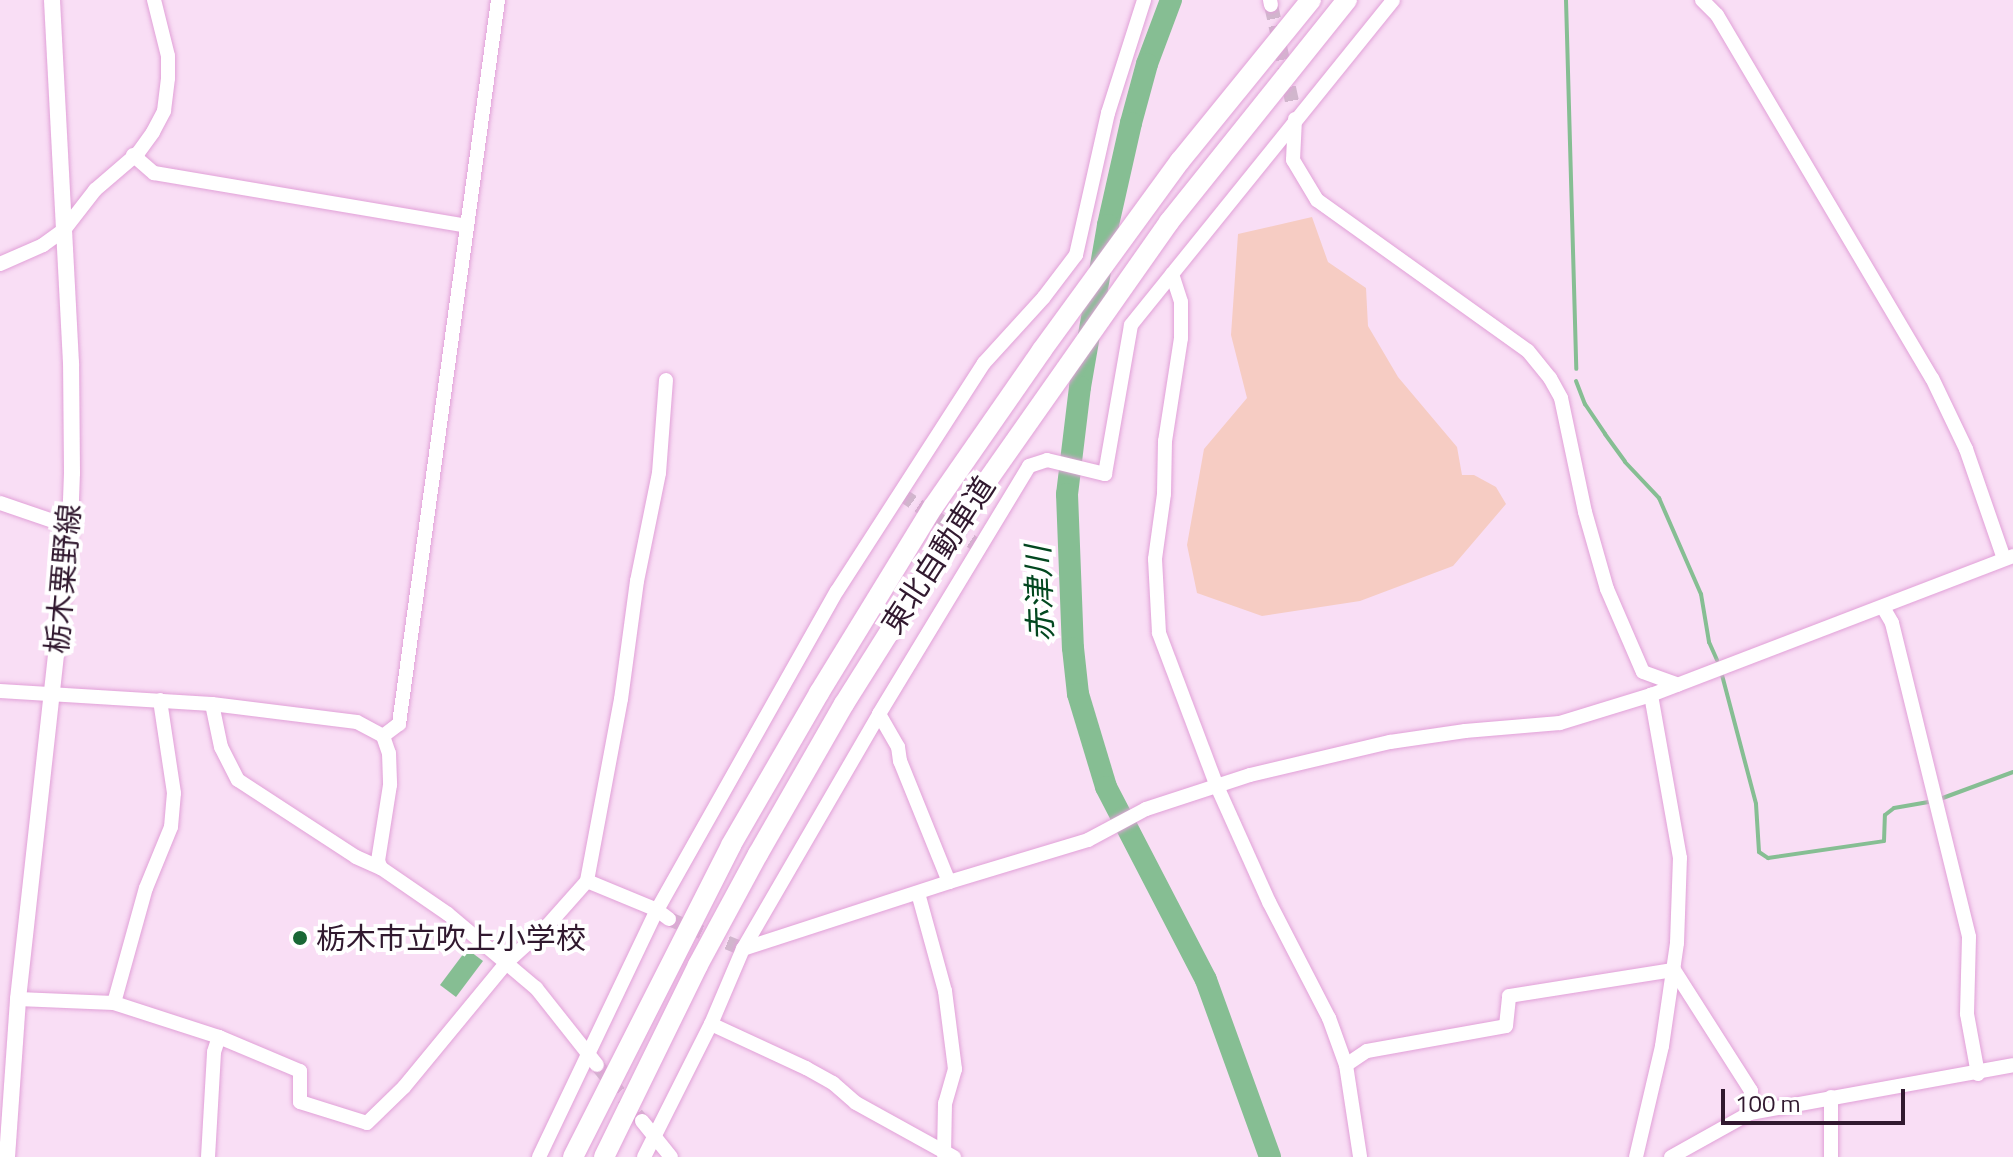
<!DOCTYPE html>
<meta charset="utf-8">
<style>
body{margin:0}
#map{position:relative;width:2013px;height:1157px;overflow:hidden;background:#f9def5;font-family:"Titillium Web","Noto Sans JP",sans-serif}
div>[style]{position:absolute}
.green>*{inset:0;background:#f6ccc3}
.water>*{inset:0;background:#86be93}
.stream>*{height:4px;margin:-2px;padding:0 2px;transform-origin:2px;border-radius:2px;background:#86be93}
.river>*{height:22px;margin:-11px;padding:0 11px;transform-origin:11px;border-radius:11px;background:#86be93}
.minor-tunnel>*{height:14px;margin-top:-7px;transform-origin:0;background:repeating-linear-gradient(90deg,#d1b7cd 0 14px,transparent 0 21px)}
.roads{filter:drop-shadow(0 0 2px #e1a1d8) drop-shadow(0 0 2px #e1a1d8)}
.minor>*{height:14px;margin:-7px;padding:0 7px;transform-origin:7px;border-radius:7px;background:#fff}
.major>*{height:16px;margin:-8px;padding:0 8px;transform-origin:8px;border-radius:8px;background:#fff}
.highway>*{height:20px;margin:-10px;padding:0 10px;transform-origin:10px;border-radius:10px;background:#fff}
.dots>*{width:22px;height:22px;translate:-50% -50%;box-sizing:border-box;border:4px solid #fff;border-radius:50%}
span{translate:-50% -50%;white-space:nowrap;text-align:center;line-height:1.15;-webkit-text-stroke:8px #fff;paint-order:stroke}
.street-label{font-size:30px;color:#31192f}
.poi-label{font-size:30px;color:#31192f}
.left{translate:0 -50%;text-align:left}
.water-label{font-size:32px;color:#034820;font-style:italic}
.scale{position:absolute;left:1721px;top:1089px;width:184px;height:36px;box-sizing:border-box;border:4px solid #31192f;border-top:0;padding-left:10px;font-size:24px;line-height:28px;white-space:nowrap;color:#31192f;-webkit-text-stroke:6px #fff;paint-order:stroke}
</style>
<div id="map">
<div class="green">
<i style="clip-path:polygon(1312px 217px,1328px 262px,1366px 288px,1368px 326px,1398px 377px,1457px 447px,1462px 475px,1474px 475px,1496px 487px,1506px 504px,1453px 566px,1360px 601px,1262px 616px,1197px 593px,1187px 545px,1204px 449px,1247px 398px,1231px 335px,1238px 234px)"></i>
</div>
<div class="water">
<i style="clip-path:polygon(467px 949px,483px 961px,456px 997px,440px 985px)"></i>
</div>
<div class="stream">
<i style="left:1566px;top:0;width:369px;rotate:88.4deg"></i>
<i style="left:1576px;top:381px;width:25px;rotate:69deg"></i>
<i style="left:1585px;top:404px;width:36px;rotate:56deg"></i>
<i style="left:1605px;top:434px;width:34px;rotate:54deg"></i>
<i style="left:1625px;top:462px;width:50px;rotate:46.6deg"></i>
<i style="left:1659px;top:498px;width:105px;rotate:66.4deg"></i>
<i style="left:1701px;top:594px;width:49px;rotate:80.5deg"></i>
<i style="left:1709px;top:642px;width:20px;rotate:66deg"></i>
<i style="left:1722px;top:675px;width:133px;rotate:75.2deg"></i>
<i style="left:1756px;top:804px;width:48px;rotate:86.4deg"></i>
<i style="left:1759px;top:852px;width:11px;rotate:34deg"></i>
<i style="left:1768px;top:858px;width:117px;rotate:-8.3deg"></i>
<i style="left:1884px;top:841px;width:26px;rotate:-88deg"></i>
<i style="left:1885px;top:815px;width:11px;rotate:-38deg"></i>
<i style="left:1894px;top:808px;width:35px;rotate:-10deg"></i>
<i style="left:1940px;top:799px;width:78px;rotate:-20.3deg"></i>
</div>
<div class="river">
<i style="left:1171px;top:0;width:68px;rotate:110.6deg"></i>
<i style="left:1147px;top:64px;width:61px;rotate:105.2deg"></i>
<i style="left:1131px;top:123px;width:105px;rotate:102.7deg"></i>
<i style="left:1108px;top:225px;width:164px;rotate:99.8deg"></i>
<i style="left:1080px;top:387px;width:108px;rotate:96.9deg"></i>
<i style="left:1067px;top:494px;width:154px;rotate:87.8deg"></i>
<i style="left:1073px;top:648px;width:46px;rotate:83.8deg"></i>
<i style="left:1078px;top:694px;width:97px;rotate:73.2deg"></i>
<i style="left:1106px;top:787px;width:217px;rotate:62.6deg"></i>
<i style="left:1206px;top:980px;width:188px;rotate:70.1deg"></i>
</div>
<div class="minor-tunnel">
<i style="left:1271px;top:5px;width:103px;rotate:77.7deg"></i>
<i style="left:901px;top:494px;width:93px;rotate:34deg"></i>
<i style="left:669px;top:919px;width:80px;rotate:22.1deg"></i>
<i style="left:597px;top:1065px;width:72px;rotate:51.2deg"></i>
</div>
<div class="roads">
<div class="minor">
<i style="left:1270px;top:0;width:5px;rotate:79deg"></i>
<i style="left:1702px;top:0;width:21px;rotate:45deg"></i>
<i style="left:1717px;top:15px;width:422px;rotate:59.4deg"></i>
<i style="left:1932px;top:378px;width:79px;rotate:64.4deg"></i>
<i style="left:1966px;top:449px;width:116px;rotate:70.9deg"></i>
<i style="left:1295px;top:119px;width:41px;rotate:92.8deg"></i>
<i style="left:1293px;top:160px;width:47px;rotate:59deg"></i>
<i style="left:1317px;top:200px;width:259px;rotate:35.6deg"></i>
<i style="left:1528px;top:351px;width:35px;rotate:51deg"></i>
<i style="left:1550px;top:378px;width:23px;rotate:61deg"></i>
<i style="left:1561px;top:398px;width:116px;rotate:78.1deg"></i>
<i style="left:1585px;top:512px;width:80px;rotate:74.1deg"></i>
<i style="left:1607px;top:589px;width:90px;rotate:66.6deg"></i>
<i style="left:1643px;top:672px;width:37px;rotate:20deg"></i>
<i style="left:133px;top:155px;width:28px;rotate:41deg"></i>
<i style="left:154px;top:173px;width:316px;rotate:9.6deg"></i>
<i style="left:0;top:264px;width:47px;rotate:-23.8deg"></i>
<i style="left:43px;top:245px;width:26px;rotate:-36deg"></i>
<i style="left:64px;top:230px;width:51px;rotate:-52.2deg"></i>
<i style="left:95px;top:190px;width:57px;rotate:-40.7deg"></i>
<i style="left:138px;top:153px;width:26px;rotate:-54deg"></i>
<i style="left:153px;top:132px;width:24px;rotate:-62deg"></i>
<i style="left:164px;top:111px;width:33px;rotate:-83deg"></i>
<i style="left:168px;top:78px;width:22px;rotate:-90deg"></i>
<i style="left:168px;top:56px;width:58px;rotate:-104deg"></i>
<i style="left:1172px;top:274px;width:29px;rotate:72deg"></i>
<i style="left:1181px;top:302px;width:36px;rotate:90deg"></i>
<i style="left:1181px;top:338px;width:104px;rotate:98.8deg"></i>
<i style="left:1165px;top:441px;width:53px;rotate:91.1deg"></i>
<i style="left:1164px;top:494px;width:66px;rotate:97.9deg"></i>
<i style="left:1155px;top:559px;width:74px;rotate:86.9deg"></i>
<i style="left:1159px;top:633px;width:161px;rotate:69.3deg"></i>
<i style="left:1216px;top:784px;width:129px;rotate:65.8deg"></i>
<i style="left:1269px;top:902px;width:131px;rotate:62.7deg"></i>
<i style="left:1329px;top:1018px;width:50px;rotate:70.1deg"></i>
<i style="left:1346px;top:1065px;width:93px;rotate:81.3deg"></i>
<i style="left:666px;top:380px;width:93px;rotate:94.3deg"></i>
<i style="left:659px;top:473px;width:110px;rotate:101.5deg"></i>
<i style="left:637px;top:581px;width:119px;rotate:97.7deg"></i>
<i style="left:621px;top:699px;width:185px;rotate:100.6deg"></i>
<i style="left:587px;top:881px;width:76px;rotate:22.5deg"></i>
<i style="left:657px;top:910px;width:15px;rotate:37deg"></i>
<i style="left:0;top:503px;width:74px;rotate:18.9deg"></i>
<i style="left:1884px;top:609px;width:16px;rotate:60deg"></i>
<i style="left:1892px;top:623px;width:323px;rotate:76.2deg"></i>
<i style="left:1969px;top:937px;width:77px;rotate:91.5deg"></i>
<i style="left:1967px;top:1014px;width:61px;rotate:79.6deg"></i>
<i style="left:0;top:691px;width:212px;rotate:3.5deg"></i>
<i style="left:212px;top:704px;width:146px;rotate:7.1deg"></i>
<i style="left:357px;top:722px;width:30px;rotate:28deg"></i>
<i style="left:383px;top:736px;width:18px;rotate:71deg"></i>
<i style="left:389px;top:753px;width:32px;rotate:88deg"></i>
<i style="left:390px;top:785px;width:77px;rotate:99deg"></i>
<i style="left:378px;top:861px;width:8px;rotate:67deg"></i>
<i style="left:381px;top:868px;width:81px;rotate:34.5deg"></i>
<i style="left:448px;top:914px;width:115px;rotate:40.1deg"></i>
<i style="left:536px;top:988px;width:98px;rotate:51.6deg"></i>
<i style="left:212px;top:704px;width:44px;rotate:78.2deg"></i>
<i style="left:221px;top:747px;width:37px;rotate:63deg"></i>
<i style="left:238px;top:780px;width:141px;rotate:33.1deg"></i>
<i style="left:356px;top:857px;width:27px;rotate:24deg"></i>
<i style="left:383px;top:736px;width:20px;rotate:-37deg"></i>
<i style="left:399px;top:724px;width:731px;rotate:-82.21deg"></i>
<i style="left:949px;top:882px;width:145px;rotate:-16.8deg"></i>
<i style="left:1088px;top:840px;width:66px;rotate:-28.1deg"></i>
<i style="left:1146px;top:809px;width:109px;rotate:-18.1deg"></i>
<i style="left:1250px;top:775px;width:144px;rotate:-13.3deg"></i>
<i style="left:1390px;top:742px;width:76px;rotate:-8.3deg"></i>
<i style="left:1465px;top:731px;width:95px;rotate:-4.8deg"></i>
<i style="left:1560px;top:723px;width:95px;rotate:-17.1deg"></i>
<i style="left:1651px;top:695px;width:388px;rotate:-21deg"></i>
<i style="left:918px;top:893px;width:102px;rotate:74.6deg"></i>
<i style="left:945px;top:991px;width:79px;rotate:82.7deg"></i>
<i style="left:955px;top:1069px;width:35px;rotate:106deg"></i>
<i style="left:945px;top:1103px;width:52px;rotate:91.1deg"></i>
<i style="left:743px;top:949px;width:217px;rotate:-18deg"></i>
<i style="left:949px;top:882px;width:131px;rotate:-112deg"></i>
<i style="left:900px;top:761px;width:14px;rotate:-98deg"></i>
<i style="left:898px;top:747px;width:38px;rotate:-120deg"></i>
<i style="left:1674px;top:970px;width:143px;rotate:57.5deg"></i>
<i style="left:1751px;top:1091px;width:22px;rotate:93deg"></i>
<i style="left:18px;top:999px;width:96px;rotate:2.4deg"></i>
<i style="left:114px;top:1003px;width:110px;rotate:17.9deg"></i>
<i style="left:219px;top:1037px;width:88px;rotate:22.8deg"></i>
<i style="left:300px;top:1071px;width:31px;rotate:90deg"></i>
<i style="left:300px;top:1102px;width:70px;rotate:17.4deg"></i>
<i style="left:367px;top:1123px;width:52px;rotate:-44.2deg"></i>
<i style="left:404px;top:1087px;width:162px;rotate:-50.5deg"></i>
<i style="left:507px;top:962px;width:55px;rotate:-42.1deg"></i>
<i style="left:548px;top:925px;width:59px;rotate:-48.4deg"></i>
<i style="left:114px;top:1003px;width:119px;rotate:-74.5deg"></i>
<i style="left:146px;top:888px;width:66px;rotate:-67.7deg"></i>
<i style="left:171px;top:827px;width:34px;rotate:-85deg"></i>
<i style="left:174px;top:793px;width:94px;rotate:-98.6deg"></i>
<i style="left:711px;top:1024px;width:105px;rotate:24.9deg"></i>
<i style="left:806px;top:1068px;width:31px;rotate:29deg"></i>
<i style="left:833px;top:1083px;width:30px;rotate:41deg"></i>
<i style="left:856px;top:1103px;width:112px;rotate:28.9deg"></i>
<i style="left:1346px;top:1065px;width:25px;rotate:-34deg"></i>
<i style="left:1367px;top:1051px;width:141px;rotate:-10.2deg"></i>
<i style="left:1506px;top:1026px;width:30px;rotate:-84deg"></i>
<i style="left:1509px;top:996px;width:167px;rotate:-9deg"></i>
<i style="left:1831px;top:1097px;width:60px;rotate:90deg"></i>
<i style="left:642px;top:1121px;width:46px;rotate:51.1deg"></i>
<i style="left:208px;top:1157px;width:105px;rotate:-86.7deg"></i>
<i style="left:214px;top:1052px;width:16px;rotate:-72deg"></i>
<i style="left:539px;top:1157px;width:274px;rotate:-64.5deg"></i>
<i style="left:657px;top:910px;width:366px;rotate:-60.6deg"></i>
<i style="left:837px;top:591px;width:271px;rotate:-57.2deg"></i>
<i style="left:984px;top:363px;width:89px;rotate:-47.7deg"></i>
<i style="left:1044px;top:297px;width:53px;rotate:-52.7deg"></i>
<i style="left:1076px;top:255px;width:146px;rotate:-77.3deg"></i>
<i style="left:1108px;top:113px;width:119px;rotate:-72.3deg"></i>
<i style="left:644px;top:1157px;width:149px;rotate:-63.3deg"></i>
<i style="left:711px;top:1024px;width:82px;rotate:-66.9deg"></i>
<i style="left:743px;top:949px;width:272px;rotate:-59.9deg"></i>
<i style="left:879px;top:714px;width:290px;rotate:-58.8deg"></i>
<i style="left:1029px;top:466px;width:19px;rotate:-18deg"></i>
<i style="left:1047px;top:460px;width:60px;rotate:13.6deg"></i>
<i style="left:1105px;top:474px;width:151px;rotate:-80.1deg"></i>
<i style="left:1131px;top:325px;width:417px;rotate:-51.1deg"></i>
<i style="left:1636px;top:1157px;width:114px;rotate:-76.8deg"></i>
<i style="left:1662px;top:1046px;width:104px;rotate:-81.7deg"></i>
<i style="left:1677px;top:943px;width:85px;rotate:-88deg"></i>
<i style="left:1680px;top:858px;width:166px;rotate:-100.1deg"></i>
<i style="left:1671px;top:1157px;width:90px;rotate:-29.1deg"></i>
<i style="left:1750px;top:1113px;width:267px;rotate:-10.3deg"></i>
</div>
<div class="major">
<i style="left:7px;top:1157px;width:158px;rotate:-86deg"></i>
<i style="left:18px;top:999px;width:475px;rotate:-83.7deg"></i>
<i style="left:70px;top:527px;width:54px;rotate:-87.9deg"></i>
<i style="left:72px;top:473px;width:110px;rotate:-90.5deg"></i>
<i style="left:71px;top:363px;width:363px;rotate:-93deg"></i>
</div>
<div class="highway">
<i style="left:573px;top:1157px;width:350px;rotate:-63.1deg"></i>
<i style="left:731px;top:845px;width:176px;rotate:-59.9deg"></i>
<i style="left:819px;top:693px;width:218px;rotate:-58.5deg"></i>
<i style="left:933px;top:507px;width:191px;rotate:-55.2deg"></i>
<i style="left:1042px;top:350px;width:234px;rotate:-53.9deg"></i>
<i style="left:1180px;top:161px;width:208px;rotate:-50.9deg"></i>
<i style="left:604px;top:1157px;width:214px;rotate:-63.9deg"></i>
<i style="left:698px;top:965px;width:126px;rotate:-61.6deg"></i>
<i style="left:758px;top:854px;width:173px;rotate:-60.2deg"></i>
<i style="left:844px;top:704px;width:220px;rotate:-57.8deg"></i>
<i style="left:961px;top:518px;width:362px;rotate:-54.9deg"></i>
<i style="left:1169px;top:222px;width:285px;rotate:-51.3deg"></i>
</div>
</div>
<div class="dots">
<i style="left:300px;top:938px;background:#196735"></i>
</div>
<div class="street-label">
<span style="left:938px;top:555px;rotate:-57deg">東北自動車道</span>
<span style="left:63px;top:579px;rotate:-85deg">栃木粟野線</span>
</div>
<div class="poi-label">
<span class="left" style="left:316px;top:938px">栃木市立吹上小学校</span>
</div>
<div class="water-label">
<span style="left:1039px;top:594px;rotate:-92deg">赤津川</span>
</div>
<div class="scale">100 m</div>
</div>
